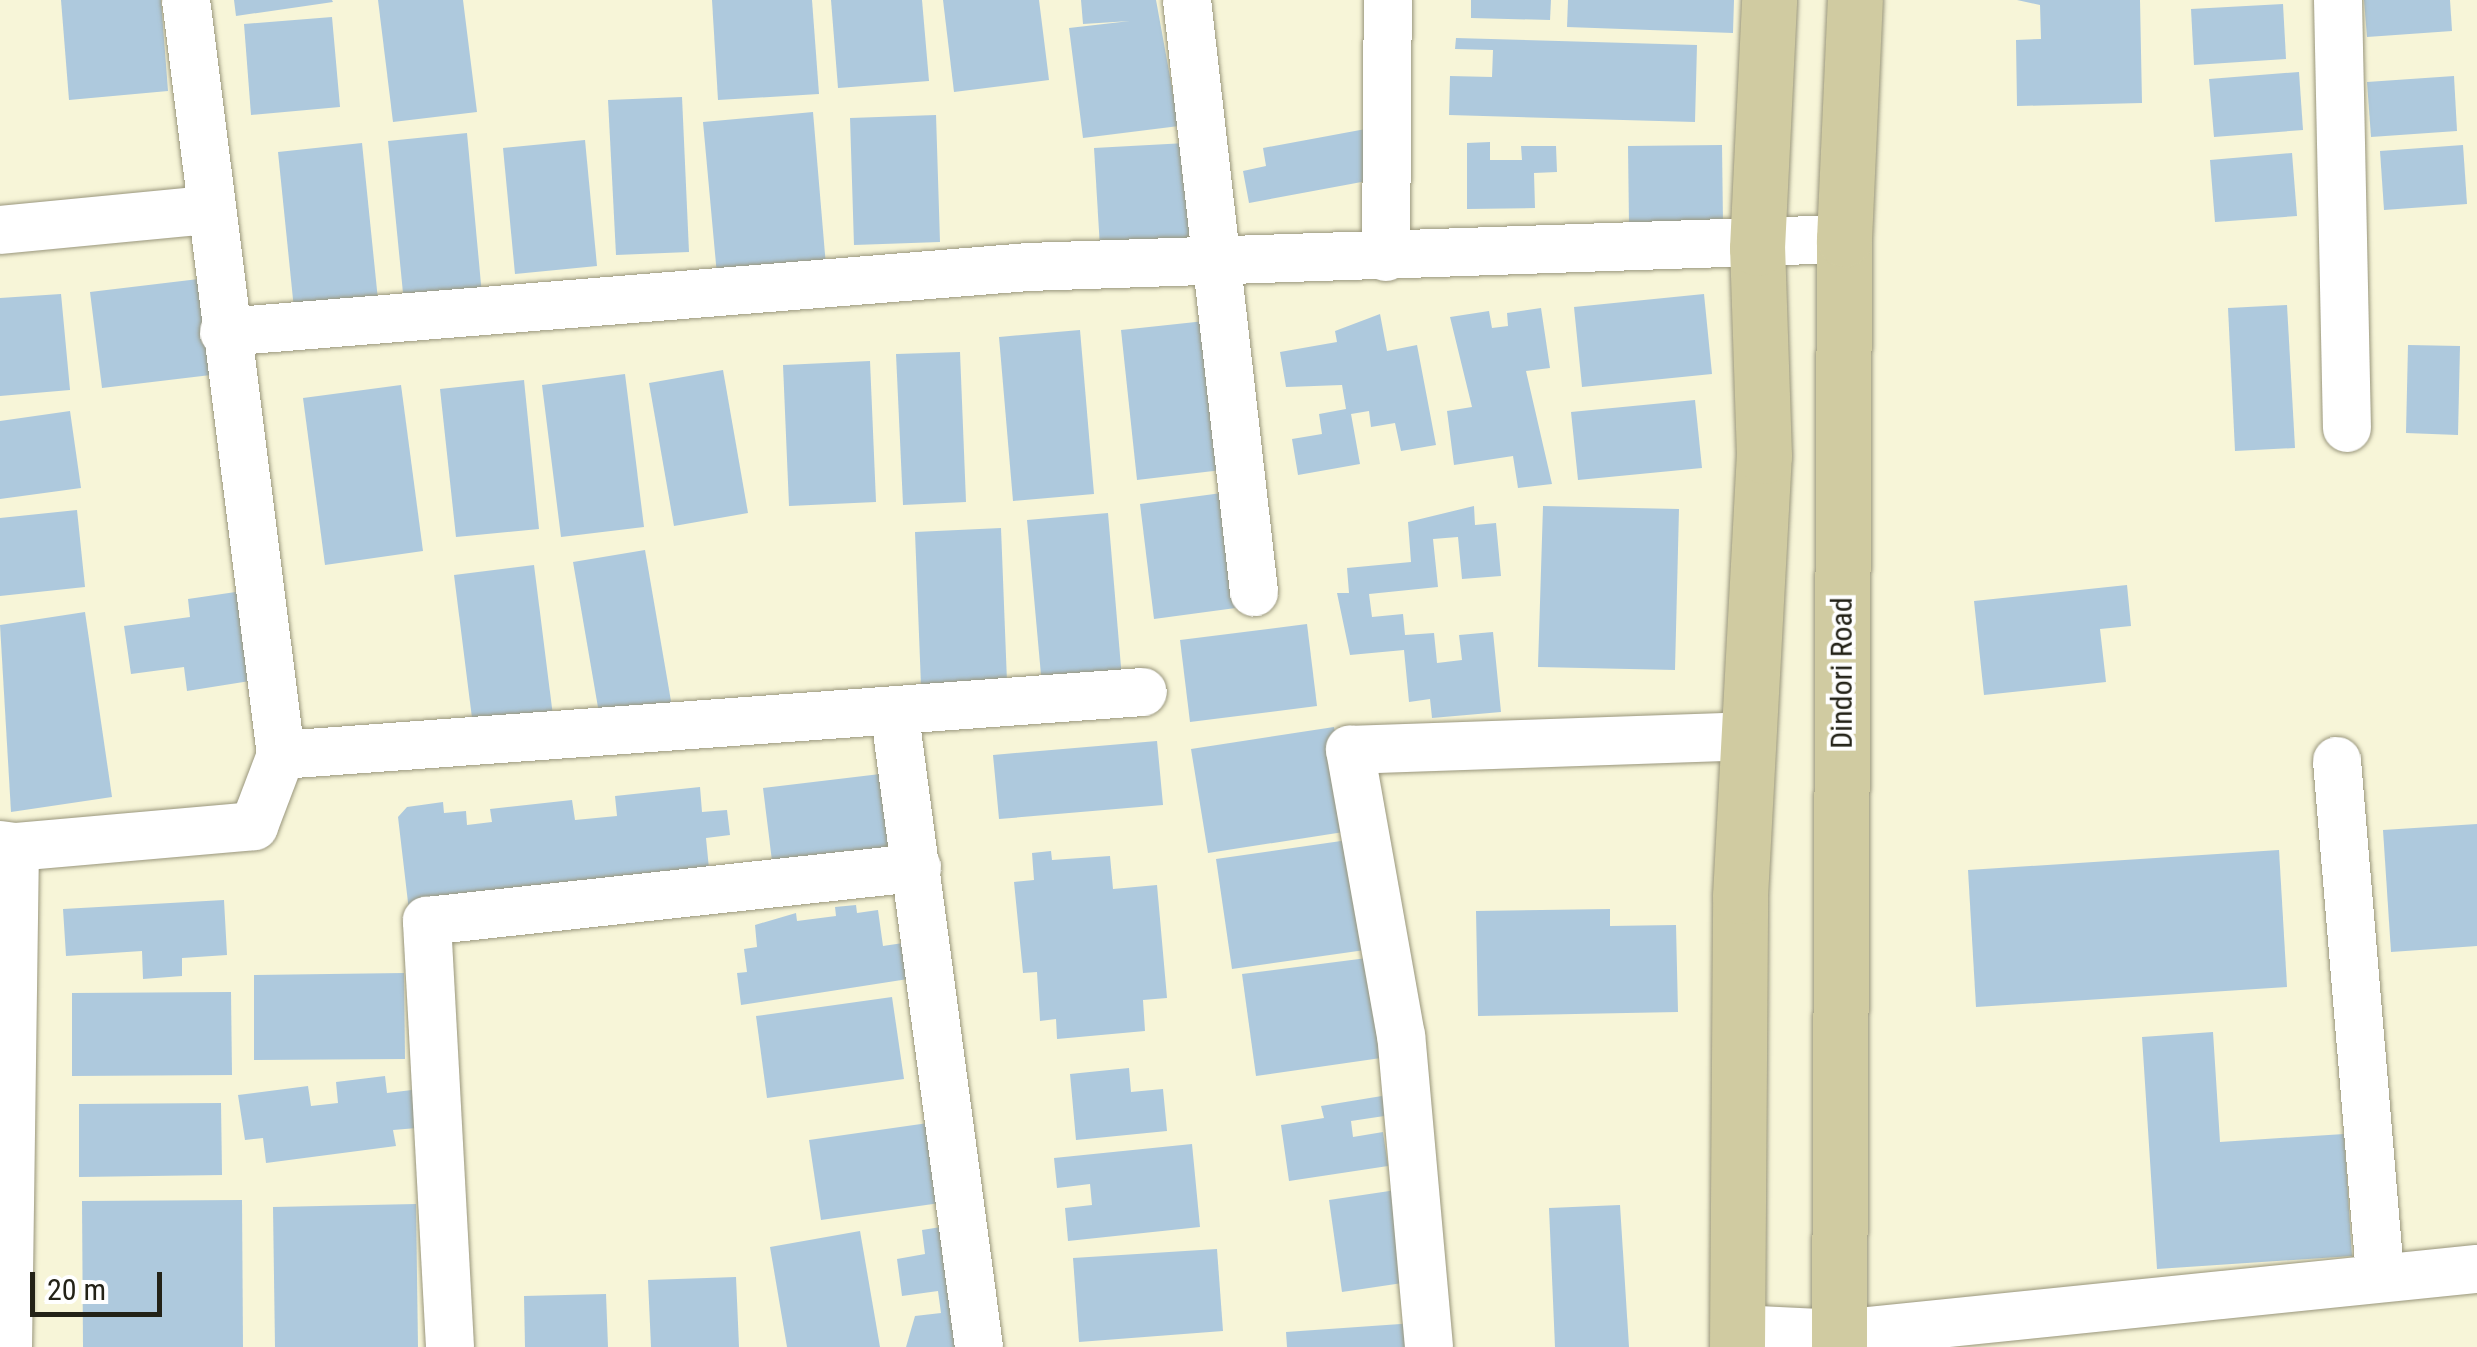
<!DOCTYPE html>
<style>
body{margin:0}
#map{position:relative;width:2477px;height:1347px;overflow:hidden;background:#f7f5d8;font-family:"Roboto Condensed",sans-serif}
div>[style]{position:absolute}
.building>*{inset:0;background:#aec9dd}
.roads{filter:drop-shadow(0 0 2px #99967c) drop-shadow(0 0 2px #99967c)}
.minor>*{height:48px;margin:-24px;padding:0 24px;transform-origin:24px;border-radius:24px;background:#fff}
.major>*{height:55px;margin:-27.5px;padding:0 27.5px;transform-origin:27.5px;border-radius:27.5px;background:#d0cba1}
span{translate:-50% -50%;white-space:nowrap;text-align:center;line-height:1.15;-webkit-text-stroke:8px #fff;paint-order:stroke}
.street-label{font-size:30px;color:#232217}
.scale{position:absolute;left:30px;top:1272px;width:132px;height:45px;box-sizing:border-box;border:5px solid #232217;border-top:0;padding-left:12px;font-size:30px;line-height:35px;white-space:nowrap;color:#232217;-webkit-text-stroke:8px #fff;paint-order:stroke}
</style>
<div id="map">
<div class="building">
<i style="clip-path:polygon(61px 0,161px 0,168px 91px,69px 100px)"></i>
<i style="clip-path:polygon(234px 0,332px 0,333px 2px,236px 16px)"></i>
<i style="clip-path:polygon(378px 0,463px 0,477px 112px,393px 122px)"></i>
<i style="clip-path:polygon(712px 0,812px 0,819px 94px,718px 100px)"></i>
<i style="clip-path:polygon(831px 0,922px 0,929px 81px,838px 88px)"></i>
<i style="clip-path:polygon(943px 0,1039px 0,1049px 80px,954px 92px)"></i>
<i style="clip-path:polygon(1081px 0,1156px 0,1179px 126px,1083px 138px,1069px 28px,1130px 21px,1083px 24px)"></i>
<i style="clip-path:polygon(1471px 0,1551px 0,1550px 20px,1471px 18px)"></i>
<i style="clip-path:polygon(1568px 0,1734px 0,1733px 33px,1567px 27px)"></i>
<i style="clip-path:polygon(2017px 0,2140px 0,2142px 103px,2017px 106px,2016px 40px,2041px 39px,2040px 5px)"></i>
<i style="clip-path:polygon(2364px 0,2450px 0,2452px 31px,2367px 37px)"></i>
<i style="clip-path:polygon(2283px 4px,2286px 59px,2194px 65px,2191px 9px)"></i>
<i style="clip-path:polygon(332px 17px,340px 107px,251px 115px,244px 24px)"></i>
<i style="clip-path:polygon(1456px 38px,1697px 45px,1695px 122px,1449px 115px,1450px 76px,1492px 77px,1493px 50px,1455px 49px)"></i>
<i style="clip-path:polygon(2299px 72px,2303px 130px,2214px 137px,2209px 79px)"></i>
<i style="clip-path:polygon(2454px 76px,2457px 131px,2371px 137px,2367px 82px)"></i>
<i style="clip-path:polygon(682px 97px,689px 252px,616px 255px,608px 100px)"></i>
<i style="clip-path:polygon(813px 112px,826px 266px,717px 275px,703px 122px)"></i>
<i style="clip-path:polygon(936px 115px,940px 242px,854px 245px,850px 118px)"></i>
<i style="clip-path:polygon(1371px 128px,1367px 181px,1249px 203px,1243px 171px,1266px 166px,1263px 148px)"></i>
<i style="clip-path:polygon(467px 133px,482px 295px,404px 303px,388px 141px)"></i>
<i style="clip-path:polygon(585px 140px,597px 266px,515px 274px,503px 148px)"></i>
<i style="clip-path:polygon(1490px 142px,1490px 160px,1522px 160px,1521px 146px,1556px 146px,1557px 172px,1534px 173px,1535px 208px,1467px 209px,1467px 143px)"></i>
<i style="clip-path:polygon(362px 143px,378px 300px,294px 309px,278px 152px)"></i>
<i style="clip-path:polygon(1186px 143px,1192px 243px,1100px 248px,1094px 148px)"></i>
<i style="clip-path:polygon(1722px 145px,1723px 224px,1629px 225px,1628px 146px)"></i>
<i style="clip-path:polygon(2463px 145px,2467px 204px,2384px 210px,2380px 151px)"></i>
<i style="clip-path:polygon(2292px 153px,2297px 216px,2215px 222px,2210px 160px)"></i>
<i style="clip-path:polygon(207px 278px,219px 374px,102px 388px,90px 292px)"></i>
<i style="clip-path:polygon(61px 294px,70px 390px,0 396px,0 298px)"></i>
<i style="clip-path:polygon(1704px 294px,1712px 374px,1582px 387px,1574px 307px)"></i>
<i style="clip-path:polygon(2287px 305px,2295px 448px,2235px 451px,2228px 308px)"></i>
<i style="clip-path:polygon(1541px 308px,1550px 368px,1526px 371px,1552px 484px,1518px 488px,1513px 456px,1454px 465px,1447px 411px,1472px 407px,1450px 317px,1489px 311px,1492px 328px,1508px 326px,1507px 313px)"></i>
<i style="clip-path:polygon(1380px 314px,1387px 351px,1417px 345px,1436px 445px,1401px 451px,1395px 423px,1371px 427px,1369px 411px,1351px 414px,1360px 464px,1298px 475px,1292px 439px,1322px 434px,1319px 414px,1346px 409px,1342px 385px,1286px 387px,1280px 352px,1337px 342px,1335px 331px)"></i>
<i style="clip-path:polygon(1205px 321px,1222px 470px,1137px 480px,1121px 330px)"></i>
<i style="clip-path:polygon(1080px 330px,1094px 494px,1013px 501px,999px 337px)"></i>
<i style="clip-path:polygon(2408px 345px,2460px 346px,2458px 435px,2406px 433px)"></i>
<i style="clip-path:polygon(960px 352px,966px 502px,903px 505px,896px 354px)"></i>
<i style="clip-path:polygon(870px 361px,876px 502px,789px 506px,783px 365px)"></i>
<i style="clip-path:polygon(723px 370px,748px 513px,674px 526px,649px 383px)"></i>
<i style="clip-path:polygon(625px 374px,644px 527px,561px 537px,542px 385px)"></i>
<i style="clip-path:polygon(524px 380px,539px 529px,456px 537px,440px 389px)"></i>
<i style="clip-path:polygon(401px 385px,423px 551px,325px 565px,303px 398px)"></i>
<i style="clip-path:polygon(1695px 400px,1702px 468px,1578px 480px,1571px 412px)"></i>
<i style="clip-path:polygon(70px 411px,81px 488px,0 499px,0 421px)"></i>
<i style="clip-path:polygon(1229px 492px,1243px 607px,1154px 619px,1140px 504px)"></i>
<i style="clip-path:polygon(1474px 506px,1475px 525px,1496px 523px,1501px 576px,1462px 579px,1458px 537px,1433px 539px,1438px 587px,1369px 594px,1372px 617px,1403px 614px,1405px 635px,1434px 633px,1437px 663px,1462px 660px,1459px 635px,1493px 632px,1501px 712px,1432px 718px,1430px 699px,1409px 702px,1404px 650px,1350px 655px,1337px 593px,1349px 593px,1347px 568px,1411px 562px,1408px 522px)"></i>
<i style="clip-path:polygon(1543px 506px,1679px 509px,1675px 670px,1538px 667px)"></i>
<i style="clip-path:polygon(77px 510px,85px 587px,0 596px,0 518px)"></i>
<i style="clip-path:polygon(1108px 513px,1122px 679px,1042px 686px,1027px 520px)"></i>
<i style="clip-path:polygon(1001px 528px,1007px 682px,921px 686px,915px 532px)"></i>
<i style="clip-path:polygon(645px 550px,672px 707px,600px 719px,573px 562px)"></i>
<i style="clip-path:polygon(534px 565px,555px 732px,475px 742px,454px 575px)"></i>
<i style="clip-path:polygon(2127px 585px,2131px 626px,2100px 629px,2106px 682px,1984px 695px,1974px 601px)"></i>
<i style="clip-path:polygon(256px 589px,269px 678px,187px 691px,184px 667px,131px 674px,124px 626px,190px 617px,188px 599px)"></i>
<i style="clip-path:polygon(85px 612px,112px 797px,11px 812px,0 625px)"></i>
<i style="clip-path:polygon(1307px 624px,1317px 706px,1190px 722px,1180px 640px)"></i>
<i style="clip-path:polygon(1334px 727px,1350px 831px,1208px 853px,1191px 749px)"></i>
<i style="clip-path:polygon(1157px 741px,1163px 805px,999px 819px,993px 755px)"></i>
<i style="clip-path:polygon(897px 772px,906px 845px,772px 861px,763px 788px)"></i>
<i style="clip-path:polygon(700px 787px,702px 812px,727px 810px,730px 835px,706px 838px,710px 879px,409px 911px,398px 817px,407px 807px,443px 802px,444px 813px,466px 811px,467px 825px,492px 822px,490px 809px,572px 800px,575px 820px,617px 816px,615px 796px)"></i>
<i style="clip-path:polygon(2477px 824px,2477px 946px,2391px 952px,2383px 830px)"></i>
<i style="clip-path:polygon(1355px 839px,1372px 949px,1232px 969px,1216px 859px)"></i>
<i style="clip-path:polygon(2279px 850px,2287px 987px,1976px 1007px,1968px 870px)"></i>
<i style="clip-path:polygon(1051px 851px,1052px 860px,1110px 856px,1113px 889px,1157px 885px,1167px 998px,1143px 1000px,1145px 1031px,1057px 1039px,1056px 1019px,1040px 1021px,1037px 972px,1023px 973px,1014px 882px,1034px 880px,1032px 853px)"></i>
<i style="clip-path:polygon(224px 900px,227px 955px,182px 958px,182px 976px,143px 979px,142px 951px,66px 956px,63px 909px)"></i>
<i style="clip-path:polygon(856px 905px,857px 913px,878px 910px,883px 946px,903px 943px,908px 979px,741px 1005px,737px 973px,747px 972px,744px 949px,757px 947px,755px 925px,796px 913px,797px 921px,836px 916px,835px 907px)"></i>
<i style="clip-path:polygon(1610px 909px,1610px 926px,1676px 925px,1678px 1012px,1478px 1016px,1476px 911px)"></i>
<i style="clip-path:polygon(1367px 958px,1381px 1058px,1256px 1076px,1242px 974px)"></i>
<i style="clip-path:polygon(404px 973px,405px 1059px,254px 1060px,254px 975px)"></i>
<i style="clip-path:polygon(231px 992px,232px 1075px,72px 1076px,72px 993px)"></i>
<i style="clip-path:polygon(892px 997px,904px 1079px,767px 1098px,756px 1016px)"></i>
<i style="clip-path:polygon(2213px 1032px,2220px 1142px,2344px 1134px,2352px 1256px,2157px 1269px,2142px 1037px)"></i>
<i style="clip-path:polygon(1129px 1068px,1131px 1092px,1163px 1089px,1167px 1131px,1076px 1140px,1070px 1074px)"></i>
<i style="clip-path:polygon(385px 1076px,387px 1093px,412px 1090px,417px 1128px,393px 1130px,396px 1146px,266px 1163px,263px 1138px,245px 1140px,238px 1095px,308px 1086px,311px 1106px,338px 1103px,336px 1082px)"></i>
<i style="clip-path:polygon(1388px 1095px,1391px 1115px,1351px 1121px,1353px 1137px,1383px 1132px,1388px 1166px,1289px 1181px,1281px 1125px,1324px 1118px,1321px 1106px)"></i>
<i style="clip-path:polygon(221px 1103px,222px 1175px,79px 1177px,79px 1104px)"></i>
<i style="clip-path:polygon(942px 1121px,954px 1201px,821px 1220px,809px 1140px)"></i>
<i style="clip-path:polygon(1192px 1144px,1200px 1227px,1068px 1241px,1065px 1208px,1092px 1205px,1090px 1184px,1057px 1188px,1054px 1158px)"></i>
<i style="clip-path:polygon(1403px 1189px,1416px 1281px,1342px 1292px,1329px 1200px)"></i>
<i style="clip-path:polygon(242px 1200px,243px 1347px,83px 1347px,82px 1201px)"></i>
<i style="clip-path:polygon(416px 1204px,418px 1347px,275px 1347px,273px 1207px)"></i>
<i style="clip-path:polygon(1620px 1205px,1629px 1347px,1555px 1347px,1549px 1208px)"></i>
<i style="clip-path:polygon(960px 1224px,975px 1347px,906px 1347px,915px 1316px,941px 1313px,938px 1291px,902px 1296px,897px 1259px,925px 1254px,922px 1230px)"></i>
<i style="clip-path:polygon(860px 1231px,880px 1347px,787px 1347px,770px 1247px)"></i>
<i style="clip-path:polygon(1217px 1249px,1223px 1331px,1079px 1342px,1073px 1258px)"></i>
<i style="clip-path:polygon(736px 1277px,739px 1347px,651px 1347px,648px 1280px)"></i>
<i style="clip-path:polygon(606px 1294px,608px 1347px,525px 1347px,524px 1296px)"></i>
<i style="clip-path:polygon(1415px 1323px,1416px 1347px,1287px 1347px,1286px 1332px)"></i>
</div>
<div class="roads">
<div class="minor">
<i style="left:186px;top:0;width:761px;rotate:82.83deg"></i>
<i style="left:281px;top:755px;width:864px;rotate:-4.18deg"></i>
<i style="left:1187px;top:0;width:596px;rotate:83.54deg"></i>
<i style="left:2338px;top:0;width:428px;rotate:88.8deg"></i>
<i style="left:0;top:230px;width:208px;rotate:-5.5deg"></i>
<i style="left:1386px;top:257px;width:257px;rotate:-89.6deg"></i>
<i style="left:224px;top:332px;width:807px;rotate:-4.62deg"></i>
<i style="left:1028px;top:267px;width:816px;rotate:-1.97deg"></i>
<i style="left:895px;top:716px;width:637px;rotate:82.42deg"></i>
<i style="left:2337px;top:761px;width:515px;rotate:85.21deg"></i>
<i style="left:0;top:845px;width:15px;rotate:8deg"></i>
<i style="left:15px;top:847px;width:500px;rotate:90.8deg"></i>
<i style="left:15px;top:847px;width:240px;rotate:-5deg"></i>
<i style="left:254px;top:826px;width:76px;rotate:-69.2deg"></i>
<i style="left:1737px;top:1329px;width:103px;rotate:2.8deg"></i>
<i style="left:1840px;top:1334px;width:640px;rotate:-5.83deg"></i>
<i style="left:450px;top:1347px;width:427px;rotate:-93.1deg"></i>
<i style="left:427px;top:921px;width:493px;rotate:-6.2deg"></i>
<i style="left:1429px;top:1347px;width:312px;rotate:-95.1deg"></i>
<i style="left:1401px;top:1036px;width:291px;rotate:-100.1deg"></i>
<i style="left:1350px;top:750px;width:394px;rotate:-2deg"></i>
</div>
<div class="major">
<i style="left:1737px;top:1347px;width:451px;rotate:-89.6deg"></i>
<i style="left:1740px;top:896px;width:441px;rotate:-86.9deg"></i>
<i style="left:1764px;top:456px;width:208px;rotate:-91.9deg"></i>
<i style="left:1757px;top:248px;width:248px;rotate:-87.2deg"></i>
<i style="left:1839px;top:1347px;width:1108px;rotate:-89.74deg"></i>
<i style="left:1844px;top:239px;width:239px;rotate:-87.4deg"></i>
</div>
</div>
<div class="street-label">
<span style="left:1842px;top:673px;rotate:-90deg">Dindori Road</span>
</div>
<div class="scale">20 m</div>
</div>
